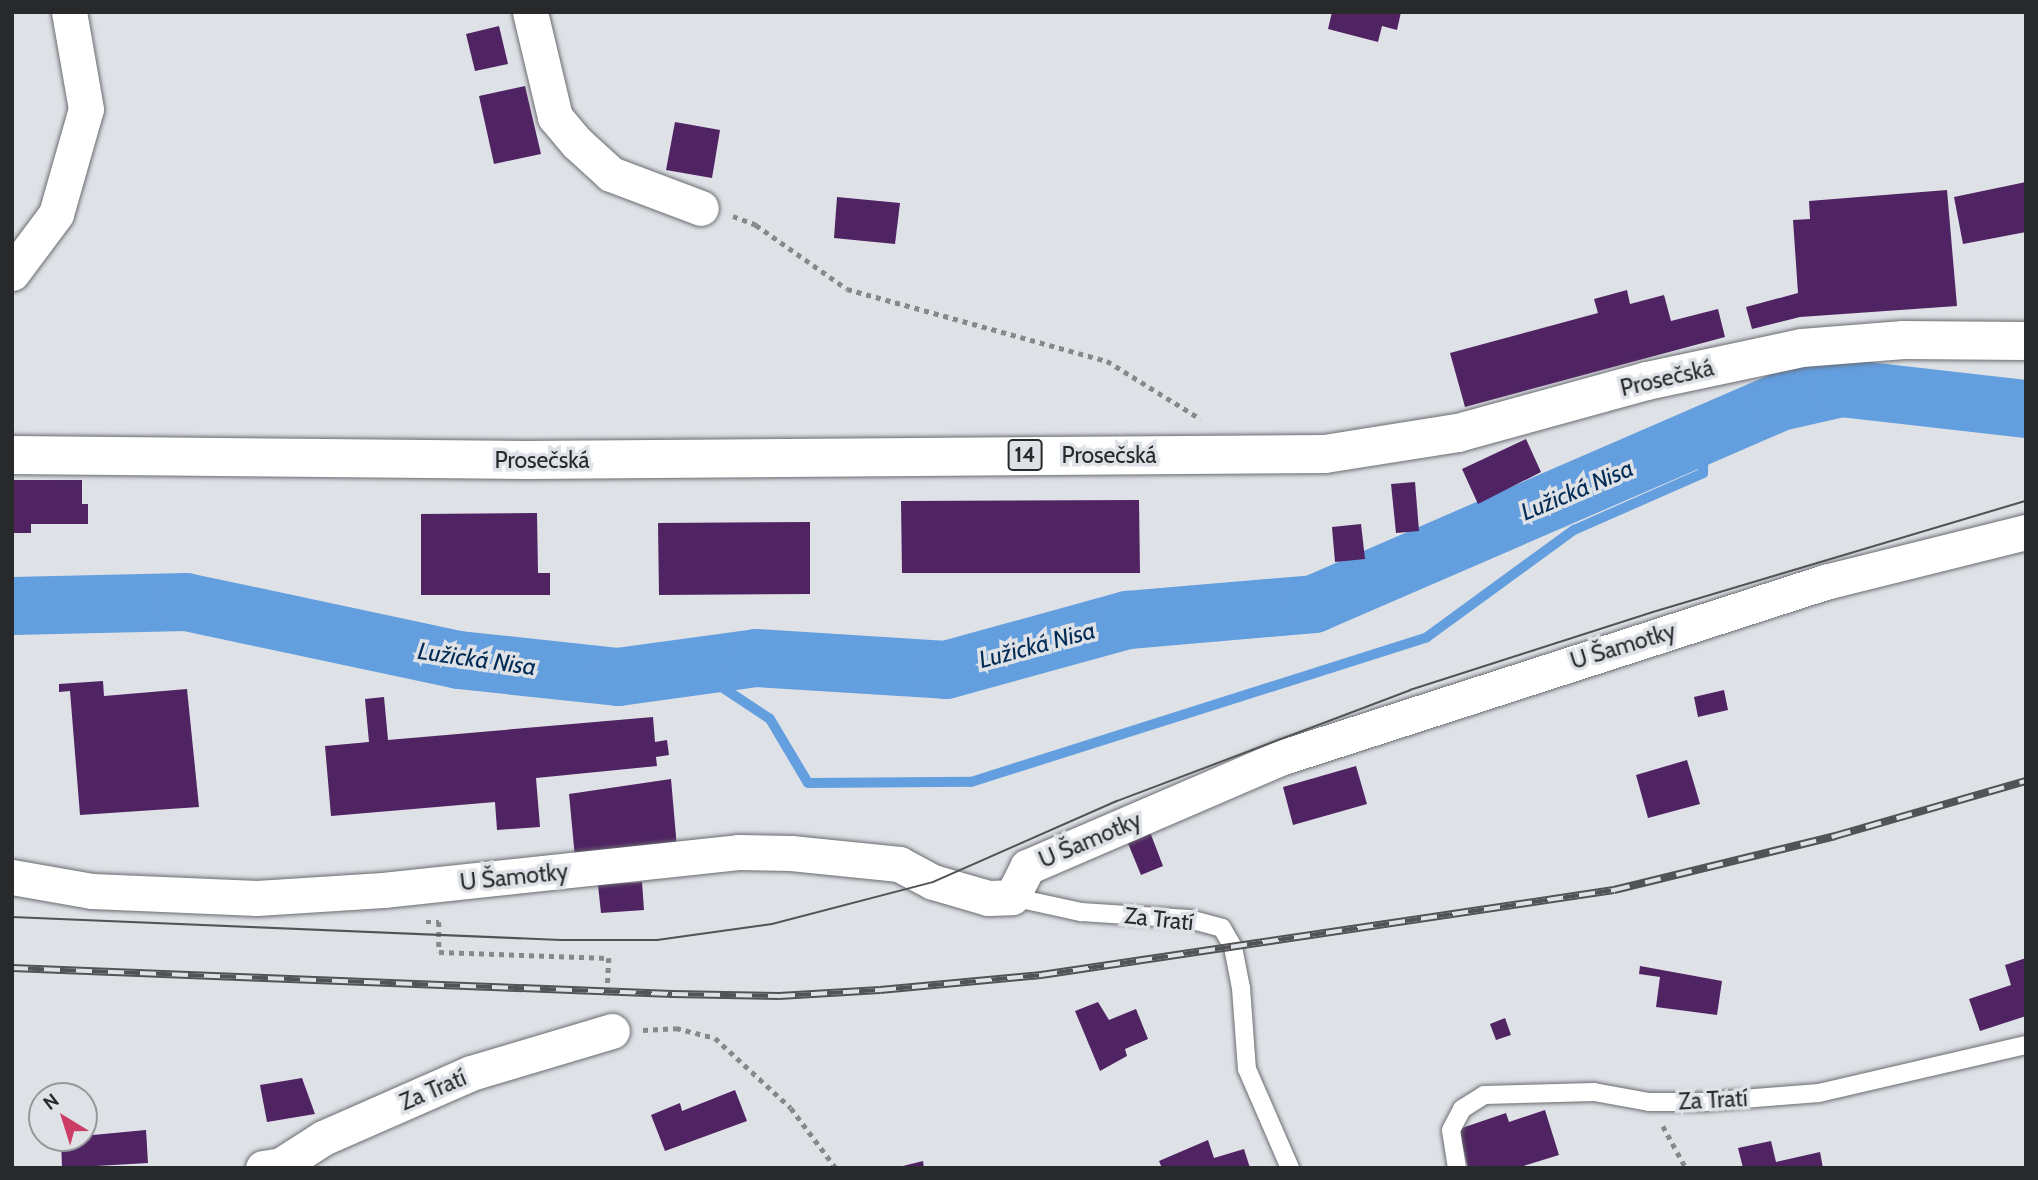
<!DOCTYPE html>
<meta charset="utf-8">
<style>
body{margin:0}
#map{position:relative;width:2038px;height:1180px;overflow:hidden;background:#dee1e6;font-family:Cabin,sans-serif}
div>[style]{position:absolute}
.stream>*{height:10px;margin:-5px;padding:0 5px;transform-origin:5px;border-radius:5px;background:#639edf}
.river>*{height:58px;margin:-29px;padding:0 29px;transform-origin:29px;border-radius:29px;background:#639edf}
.building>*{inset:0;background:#502363}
.path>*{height:4.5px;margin-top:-2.25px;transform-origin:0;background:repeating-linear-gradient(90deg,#86888c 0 5px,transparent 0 10px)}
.roads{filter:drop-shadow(0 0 2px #6a6c70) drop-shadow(0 0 2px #6a6c70)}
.service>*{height:18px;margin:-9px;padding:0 9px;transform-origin:9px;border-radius:9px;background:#fff}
.minor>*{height:35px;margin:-17.5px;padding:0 17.5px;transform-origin:17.5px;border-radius:17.5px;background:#fff}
.primary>*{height:38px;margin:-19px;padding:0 19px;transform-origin:19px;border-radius:19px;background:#fff}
.tram>*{height:2px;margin:-1px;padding:0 1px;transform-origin:1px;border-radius:1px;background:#515355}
.rail>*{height:8px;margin-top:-4px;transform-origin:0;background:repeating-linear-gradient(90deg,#dee1e6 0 16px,#515355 0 32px);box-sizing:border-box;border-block:2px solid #515355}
span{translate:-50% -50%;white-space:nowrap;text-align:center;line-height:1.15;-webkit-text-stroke:7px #dee1e6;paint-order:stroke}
.shield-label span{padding:2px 5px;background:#dee1e6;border:2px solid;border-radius:5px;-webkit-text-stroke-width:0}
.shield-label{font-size:21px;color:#28292b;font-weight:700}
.street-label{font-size:23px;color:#28292b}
.water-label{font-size:24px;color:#002b54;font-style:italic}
.frame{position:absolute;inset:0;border:14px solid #28292b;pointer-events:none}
.north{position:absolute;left:28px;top:1082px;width:70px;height:70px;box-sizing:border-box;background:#dee1e6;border:2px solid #95979b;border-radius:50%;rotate:322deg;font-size:19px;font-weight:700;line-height:28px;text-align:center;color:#28292b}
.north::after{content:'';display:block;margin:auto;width:24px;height:32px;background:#cc3d65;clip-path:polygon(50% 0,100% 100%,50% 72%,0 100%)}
</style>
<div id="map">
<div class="stream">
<i style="left:693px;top:668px;width:92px;rotate:33.5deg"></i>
<i style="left:770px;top:719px;width:74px;rotate:59.3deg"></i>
<i style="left:808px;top:783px;width:163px;rotate:-0.4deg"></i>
<i style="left:971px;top:782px;width:478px;rotate:-17.6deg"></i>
<i style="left:1427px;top:637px;width:182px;rotate:-36.1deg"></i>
<i style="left:1574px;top:530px;width:141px;rotate:-23.8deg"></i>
<i style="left:1703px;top:473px;width:39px;rotate:-89deg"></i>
</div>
<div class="river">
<i style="left:12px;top:606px;width:174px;rotate:-1.3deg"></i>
<i style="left:186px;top:602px;width:279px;rotate:12deg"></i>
<i style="left:459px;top:660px;width:160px;rotate:6.1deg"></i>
<i style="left:618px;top:677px;width:139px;rotate:-7.8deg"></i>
<i style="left:756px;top:658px;width:190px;rotate:3.6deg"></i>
<i style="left:946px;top:670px;width:189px;rotate:-15.4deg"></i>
<i style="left:1128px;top:620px;width:187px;rotate:-4.9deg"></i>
<i style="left:1314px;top:604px;width:508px;rotate:-23.44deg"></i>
<i style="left:1780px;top:402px;width:63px;rotate:-12.9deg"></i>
<i style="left:1841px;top:388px;width:186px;rotate:6.5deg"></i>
</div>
<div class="building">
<i style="clip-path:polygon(1332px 12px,1401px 12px,1397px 30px,1382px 26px,1378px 42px,1328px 29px)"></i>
<i style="clip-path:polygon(499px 26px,508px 64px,475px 71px,466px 34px)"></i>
<i style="clip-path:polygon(525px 86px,541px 154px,494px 164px,479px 96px)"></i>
<i style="clip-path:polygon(675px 122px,720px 130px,712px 178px,666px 170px)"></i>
<i style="clip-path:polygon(2026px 182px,2026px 232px,1963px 244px,1954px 197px)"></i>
<i style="clip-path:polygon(1947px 190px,1957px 306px,1800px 317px,1752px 329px,1746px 307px,1798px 293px,1793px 220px,1810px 219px,1809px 201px)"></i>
<i style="clip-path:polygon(837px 197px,900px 203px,895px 244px,834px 238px)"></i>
<i style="clip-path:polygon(1627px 290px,1630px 304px,1664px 295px,1671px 321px,1718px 309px,1725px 337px,1465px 407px,1450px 353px,1598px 313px,1594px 299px)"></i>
<i style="clip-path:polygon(1526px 439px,1541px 472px,1478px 504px,1462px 469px)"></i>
<i style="clip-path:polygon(12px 480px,82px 480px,82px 504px,88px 504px,88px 524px,31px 524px,31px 533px,12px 533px)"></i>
<i style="clip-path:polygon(1415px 482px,1419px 531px,1396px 533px,1391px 484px)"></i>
<i style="clip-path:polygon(1139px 500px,1140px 573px,902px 573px,901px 501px)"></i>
<i style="clip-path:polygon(537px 513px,538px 573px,550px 573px,550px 595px,421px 595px,421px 514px)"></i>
<i style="clip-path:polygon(810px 522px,810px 594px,659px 595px,658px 523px)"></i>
<i style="clip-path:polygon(1361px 524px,1365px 559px,1335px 562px,1332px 527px)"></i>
<i style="clip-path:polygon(103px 681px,104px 696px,187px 689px,199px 807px,80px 815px,70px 691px,59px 692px,59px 684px)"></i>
<i style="clip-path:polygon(1724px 690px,1728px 710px,1698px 717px,1694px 697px)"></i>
<i style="clip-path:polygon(384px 697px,388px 740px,653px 717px,655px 742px,667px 740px,669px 755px,656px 757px,657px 766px,536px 778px,540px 827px,497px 830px,495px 802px,331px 816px,325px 746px,369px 742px,365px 699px)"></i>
<i style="clip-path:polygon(1687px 760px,1700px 804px,1648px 818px,1636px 775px)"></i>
<i style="clip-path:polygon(1356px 766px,1367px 804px,1293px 825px,1283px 787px)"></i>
<i style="clip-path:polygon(671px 779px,677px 848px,575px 858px,569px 794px)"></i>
<i style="clip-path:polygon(1150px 832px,1163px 866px,1141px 875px,1127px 841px)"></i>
<i style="clip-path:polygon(642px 882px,644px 910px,601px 913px,598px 885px)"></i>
<i style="clip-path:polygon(2026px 958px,2026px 1016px,1980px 1031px,1969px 999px,2011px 985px,2005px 965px)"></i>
<i style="clip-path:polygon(1640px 966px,1722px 981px,1717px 1015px,1656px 1007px,1660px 977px,1639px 974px)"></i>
<i style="clip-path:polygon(1098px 1002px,1109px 1020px,1136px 1009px,1148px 1039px,1125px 1049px,1127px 1056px,1100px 1071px,1075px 1011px)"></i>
<i style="clip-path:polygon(1505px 1018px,1511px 1035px,1496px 1040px,1490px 1024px)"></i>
<i style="clip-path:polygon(302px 1078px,315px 1114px,267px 1122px,260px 1085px)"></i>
<i style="clip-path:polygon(735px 1090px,747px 1121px,665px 1151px,651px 1115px,680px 1103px,682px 1111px)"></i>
<i style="clip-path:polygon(1545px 1110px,1559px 1155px,1517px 1168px,1468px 1168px,1459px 1129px,1506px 1113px,1509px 1122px)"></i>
<i style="clip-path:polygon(146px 1130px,148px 1163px,62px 1168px,61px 1138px)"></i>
<i style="clip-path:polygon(1208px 1140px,1214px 1158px,1244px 1149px,1250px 1168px,1162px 1168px,1159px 1161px)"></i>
<i style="clip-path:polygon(1771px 1141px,1776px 1162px,1820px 1152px,1823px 1168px,1743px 1168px,1738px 1148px)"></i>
<i style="clip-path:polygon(923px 1161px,924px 1168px,899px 1168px,899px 1167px)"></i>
</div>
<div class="path">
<i style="left:733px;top:216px;width:25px;rotate:21deg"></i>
<i style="left:756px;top:225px;width:111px;rotate:35.1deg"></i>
<i style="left:847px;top:289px;width:270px;rotate:15.5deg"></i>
<i style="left:1107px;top:361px;width:110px;rotate:31.7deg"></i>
<i style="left:426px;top:922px;width:13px"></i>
<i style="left:439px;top:922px;width:30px;rotate:90deg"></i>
<i style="left:439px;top:952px;width:170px;rotate:2deg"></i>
<i style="left:609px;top:958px;width:40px;rotate:92.9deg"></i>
<i style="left:643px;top:1030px;width:33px;rotate:-3deg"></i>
<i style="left:676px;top:1028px;width:40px;rotate:14.4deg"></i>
<i style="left:715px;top:1038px;width:103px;rotate:42.6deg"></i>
<i style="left:791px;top:1108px;width:75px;rotate:53.1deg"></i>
<i style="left:1663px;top:1126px;width:48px;rotate:61.3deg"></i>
</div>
<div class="roads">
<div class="service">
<i style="left:1012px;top:897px;width:71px;rotate:12.3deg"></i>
<i style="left:1081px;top:912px;width:108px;rotate:3.7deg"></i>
<i style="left:1189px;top:919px;width:34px;rotate:15deg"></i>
<i style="left:1222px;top:928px;width:22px;rotate:60deg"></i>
<i style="left:1233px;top:947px;width:42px;rotate:79deg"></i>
<i style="left:1241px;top:988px;width:81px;rotate:85.8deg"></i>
<i style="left:1247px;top:1069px;width:108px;rotate:66.5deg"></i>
<i style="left:1457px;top:1168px;width:38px;rotate:-99deg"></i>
<i style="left:1451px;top:1130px;width:24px;rotate:-62deg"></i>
<i style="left:1462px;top:1109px;width:26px;rotate:-32deg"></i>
<i style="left:1484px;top:1095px;width:110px;rotate:-1.6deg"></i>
<i style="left:1594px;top:1092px;width:56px;rotate:10.3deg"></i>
<i style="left:1649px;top:1102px;width:55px"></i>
<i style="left:1704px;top:1102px;width:115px;rotate:-4.5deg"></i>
<i style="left:1819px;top:1093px;width:212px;rotate:-13.1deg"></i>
</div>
<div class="minor">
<i style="left:530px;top:12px;width:108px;rotate:76.6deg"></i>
<i style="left:555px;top:117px;width:34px;rotate:50deg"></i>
<i style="left:577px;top:143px;width:46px;rotate:42.4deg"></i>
<i style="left:611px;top:174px;width:96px;rotate:20.7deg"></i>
<i style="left:12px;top:273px;width:74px;rotate:-53.3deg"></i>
<i style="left:56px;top:214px;width:109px;rotate:-74.1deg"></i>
<i style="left:86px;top:109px;width:98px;rotate:-99.9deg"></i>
<i style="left:12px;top:877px;width:81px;rotate:9.9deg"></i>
<i style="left:92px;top:891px;width:165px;rotate:2.4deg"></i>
<i style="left:257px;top:898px;width:126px;rotate:-3.6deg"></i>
<i style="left:383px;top:890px;width:357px;rotate:-6.1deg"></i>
<i style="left:738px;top:852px;width:53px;rotate:1.1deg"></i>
<i style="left:791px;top:853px;width:109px;rotate:5.8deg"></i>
<i style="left:899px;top:864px;width:38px;rotate:28deg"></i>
<i style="left:933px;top:882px;width:57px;rotate:16.2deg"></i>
<i style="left:988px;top:898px;width:24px;rotate:-2deg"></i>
<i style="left:1012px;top:897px;width:34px;rotate:-63deg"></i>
<i style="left:1027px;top:867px;width:279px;rotate:-23.3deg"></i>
<i style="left:1283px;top:757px;width:570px;rotate:-17.89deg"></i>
<i style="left:1825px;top:582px;width:207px;rotate:-14deg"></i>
<i style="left:263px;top:1168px;width:18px;rotate:-9deg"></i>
<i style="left:281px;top:1165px;width:50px;rotate:-32.7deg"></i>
<i style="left:323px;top:1138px;width:162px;rotate:-23.7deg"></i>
<i style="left:471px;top:1073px;width:147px;rotate:-16.6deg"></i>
</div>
<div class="primary">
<i style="left:12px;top:455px;width:513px;rotate:0.56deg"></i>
<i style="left:525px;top:460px;width:800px;rotate:-0.43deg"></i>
<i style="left:1325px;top:454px;width:135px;rotate:-9deg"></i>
<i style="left:1458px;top:433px;width:196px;rotate:-15.4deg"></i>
<i style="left:1647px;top:381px;width:158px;rotate:-12deg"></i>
<i style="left:1802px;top:348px;width:102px;rotate:-4.5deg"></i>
<i style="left:1904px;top:340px;width:122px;rotate:0.5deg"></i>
</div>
</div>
<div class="tram">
<i style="left:12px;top:917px;width:549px;rotate:2.4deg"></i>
<i style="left:561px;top:940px;width:96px"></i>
<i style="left:657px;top:940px;width:116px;rotate:-7.9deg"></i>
<i style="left:772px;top:924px;width:166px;rotate:-14.6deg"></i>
<i style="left:933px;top:882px;width:201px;rotate:-23.8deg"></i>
<i style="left:1117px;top:801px;width:313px;rotate:-20.7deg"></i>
<i style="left:1410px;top:690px;width:255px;rotate:-17.8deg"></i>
<i style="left:1653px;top:612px;width:389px;rotate:-16.6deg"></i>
</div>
<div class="rail">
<i style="left:12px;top:968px;width:661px;rotate:2.26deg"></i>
<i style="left:672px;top:994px;width:107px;rotate:1.1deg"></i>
<i style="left:779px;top:996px;width:101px;rotate:-3.4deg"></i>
<i style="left:880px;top:990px;width:162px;rotate:-5.3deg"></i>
<i style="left:1041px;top:975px;width:579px;rotate:-8.44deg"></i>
<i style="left:1614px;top:890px;width:228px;rotate:-13.7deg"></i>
<i style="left:1835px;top:836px;width:199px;rotate:-16.1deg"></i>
</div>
<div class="shield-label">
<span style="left:1025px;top:455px">14</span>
</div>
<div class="street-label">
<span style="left:1667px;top:378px;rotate:-13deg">Prosečská</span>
<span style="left:1109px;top:455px">Prosečská</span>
<span style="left:542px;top:460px">Prosečská</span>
<span style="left:1623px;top:646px;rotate:-17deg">U Šamotky</span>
<span style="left:1090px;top:840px;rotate:-23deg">U Šamotky</span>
<span style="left:514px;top:877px;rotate:-6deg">U Šamotky</span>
<span style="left:1159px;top:919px;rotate:6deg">Za Tratí</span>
<span style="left:433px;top:1090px;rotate:-23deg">Za Tratí</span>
<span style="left:1713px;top:1100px;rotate:-3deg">Za Tratí</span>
</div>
<div class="water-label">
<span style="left:1577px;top:490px;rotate:-23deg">Lužická Nisa</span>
<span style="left:1037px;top:645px;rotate:-15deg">Lužická Nisa</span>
<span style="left:477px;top:659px;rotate:8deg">Lužická Nisa</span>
</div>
<div class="frame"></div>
<div class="north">N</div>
</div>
